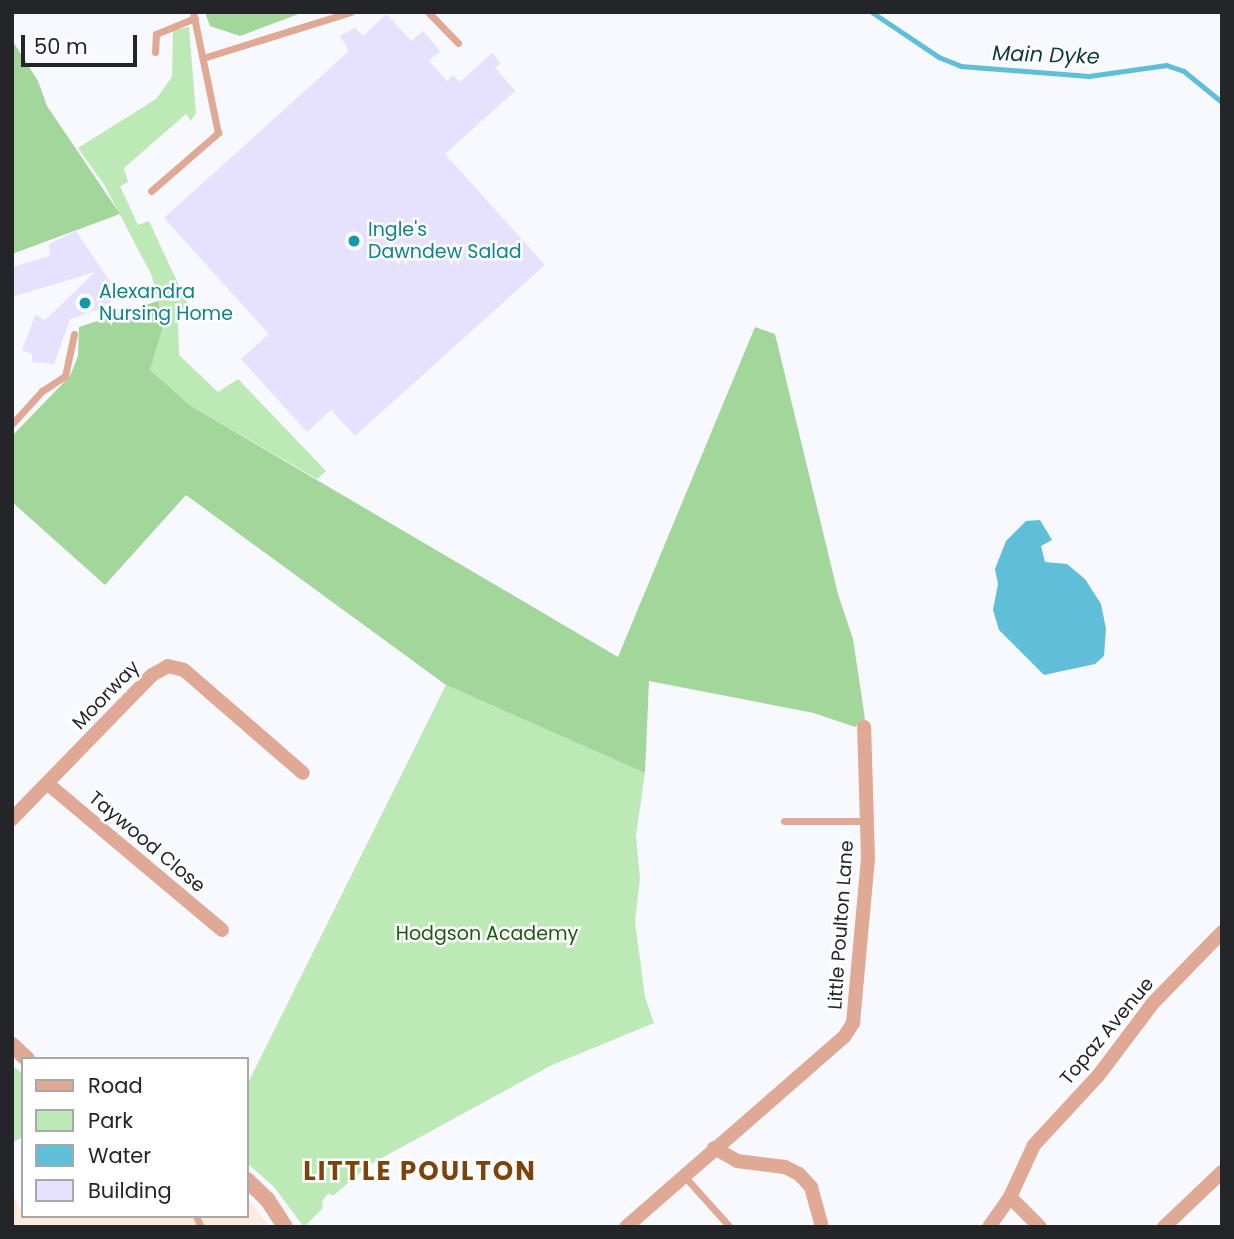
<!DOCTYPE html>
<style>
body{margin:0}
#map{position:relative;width:1234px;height:1239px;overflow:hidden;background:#f7f9fe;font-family:Poppins,sans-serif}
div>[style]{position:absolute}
.education>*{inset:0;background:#ffebdb}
.green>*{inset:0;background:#bde9b6}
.forest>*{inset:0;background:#a2d69a}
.water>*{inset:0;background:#5fbfd9}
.stream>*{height:4.5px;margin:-2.25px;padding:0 2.25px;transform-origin:2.25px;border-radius:2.25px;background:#5fbfd9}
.building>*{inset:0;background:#e6e1fd}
.service>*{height:7px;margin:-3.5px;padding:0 3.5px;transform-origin:3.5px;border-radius:3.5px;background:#e0a995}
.minor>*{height:14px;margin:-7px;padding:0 7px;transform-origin:7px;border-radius:7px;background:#e0a995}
.tertiary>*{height:16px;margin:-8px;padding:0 8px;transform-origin:8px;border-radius:8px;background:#e0a995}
.dots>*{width:19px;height:19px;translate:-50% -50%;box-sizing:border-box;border:4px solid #fff;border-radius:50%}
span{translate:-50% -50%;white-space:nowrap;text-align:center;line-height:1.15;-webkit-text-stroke:5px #fff;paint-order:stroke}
.culture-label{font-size:19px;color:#0d838f}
.left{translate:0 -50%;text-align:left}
.street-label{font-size:19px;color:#242529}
.park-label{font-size:19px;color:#175b0b}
.water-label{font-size:21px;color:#0d3a46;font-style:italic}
.district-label{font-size:26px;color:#7c430d;font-weight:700;letter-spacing:2px}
.frame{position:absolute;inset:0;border:14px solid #242529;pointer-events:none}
.legend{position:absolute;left:21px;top:1057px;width:228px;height:161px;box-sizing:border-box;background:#fff;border:2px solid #a7a8a9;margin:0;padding:9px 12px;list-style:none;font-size:21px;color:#242529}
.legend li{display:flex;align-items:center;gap:14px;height:35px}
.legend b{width:35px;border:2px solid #a7a8a9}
.scale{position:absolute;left:21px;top:35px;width:116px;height:32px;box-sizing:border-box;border:4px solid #242529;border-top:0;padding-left:9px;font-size:21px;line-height:24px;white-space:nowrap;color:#242529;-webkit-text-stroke:5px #fff;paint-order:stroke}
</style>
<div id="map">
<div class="education">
<i style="clip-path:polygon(12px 1191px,23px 1216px,247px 1216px,247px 1197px,270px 1227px,12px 1227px)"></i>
</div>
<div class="green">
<i style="clip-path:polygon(189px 27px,196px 113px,191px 121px,186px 114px,124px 168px,128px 182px,120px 186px,138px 225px,149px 221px,189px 307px,178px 321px,179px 355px,218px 392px,238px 379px,326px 471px,317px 479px,191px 406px,150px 370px,163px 327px,152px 276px,105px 186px,78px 148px,156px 99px,172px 77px,173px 30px)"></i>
<i style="clip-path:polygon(446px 685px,645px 773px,636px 836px,640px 879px,635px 922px,645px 997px,654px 1023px,552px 1065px,369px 1165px,333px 1196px,329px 1193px,322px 1201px,323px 1208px,304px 1227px,274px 1187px,247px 1163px,247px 1085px)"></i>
<i style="clip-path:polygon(12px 1065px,23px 1074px,23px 1137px,12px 1143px)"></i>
</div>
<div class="forest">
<i style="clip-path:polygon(205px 12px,304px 12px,240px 36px,210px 26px)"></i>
<i style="clip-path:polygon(12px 40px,38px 81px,47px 106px,120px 214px,12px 254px)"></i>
<i style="clip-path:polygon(158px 301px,163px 327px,150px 370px,191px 406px,618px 657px,755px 327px,775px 334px,838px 594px,853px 639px,865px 719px,855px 727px,814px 713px,649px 681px,645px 773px,446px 685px,186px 495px,105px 585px,12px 502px,12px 436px,70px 376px,78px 356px,79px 327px)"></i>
</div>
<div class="water">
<i style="clip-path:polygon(1040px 520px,1052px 540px,1041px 546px,1045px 562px,1067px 564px,1085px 579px,1101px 604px,1106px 629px,1104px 656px,1095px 664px,1044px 675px,999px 630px,993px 610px,998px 584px,995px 569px,1006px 541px,1026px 521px)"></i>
</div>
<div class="stream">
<i style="left:872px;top:12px;width:81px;rotate:33.9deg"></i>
<i style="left:939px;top:57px;width:24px;rotate:22deg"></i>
<i style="left:961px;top:66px;width:128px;rotate:4.5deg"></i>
<i style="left:1089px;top:76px;width:78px;rotate:-8.1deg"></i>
<i style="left:1166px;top:65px;width:19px;rotate:18deg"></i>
<i style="left:1184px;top:71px;width:49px;rotate:39.2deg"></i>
</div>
<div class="building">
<i style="clip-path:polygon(387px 14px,411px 41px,423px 31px,440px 51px,429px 61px,447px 81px,453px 75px,460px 82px,492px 53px,501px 63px,495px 68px,515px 91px,445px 154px,545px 265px,355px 436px,331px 410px,307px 432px,241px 359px,269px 334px,164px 218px,349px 51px,340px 36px,355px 28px,363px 36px)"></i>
<i style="clip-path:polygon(76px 231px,120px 296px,100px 309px,70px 319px,54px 364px,32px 362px,32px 354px,22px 350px,35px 315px,45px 320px,95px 272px,12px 297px,12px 267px,50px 256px,49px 244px)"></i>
</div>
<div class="service">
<i style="left:428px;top:12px;width:43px;rotate:45.9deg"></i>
<i style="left:155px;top:52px;width:18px;rotate:-87deg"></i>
<i style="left:156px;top:34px;width:42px;rotate:-22.3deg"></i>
<i style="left:203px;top:58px;width:155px;rotate:-17.3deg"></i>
<i style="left:151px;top:191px;width:89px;rotate:-40.9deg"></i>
<i style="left:218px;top:133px;width:124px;rotate:-101.7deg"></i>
<i style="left:12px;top:424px;width:45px;rotate:-47.7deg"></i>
<i style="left:42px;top:391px;width:27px;rotate:-33deg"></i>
<i style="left:65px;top:376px;width:43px;rotate:-77.9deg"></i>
<i style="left:784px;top:821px;width:83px"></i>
<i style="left:685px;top:1177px;width:67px;rotate:48deg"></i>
<i style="left:196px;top:1216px;width:12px;rotate:66deg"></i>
</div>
<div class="minor">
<i style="left:48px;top:784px;width:227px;rotate:40deg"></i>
<i style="left:12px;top:819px;width:201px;rotate:-45.8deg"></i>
<i style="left:152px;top:675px;width:18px;rotate:-29deg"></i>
<i style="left:168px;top:666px;width:16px;rotate:14deg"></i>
<i style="left:184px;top:670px;width:157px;rotate:40.9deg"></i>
<i style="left:714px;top:1148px;width:26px;rotate:29deg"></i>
<i style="left:737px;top:1161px;width:48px;rotate:7.1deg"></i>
<i style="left:785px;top:1167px;width:16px;rotate:27deg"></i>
<i style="left:799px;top:1174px;width:18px;rotate:47deg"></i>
<i style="left:811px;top:1187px;width:41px;rotate:74.6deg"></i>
<i style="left:1010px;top:1197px;width:42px;rotate:45deg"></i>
<i style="left:626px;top:1227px;width:289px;rotate:-41.1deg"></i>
<i style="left:844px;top:1037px;width:17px;rotate:-57deg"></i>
<i style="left:853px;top:1023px;width:166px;rotate:-84.8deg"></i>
<i style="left:868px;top:858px;width:131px;rotate:-91.7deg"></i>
<i style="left:989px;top:1227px;width:37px;rotate:-55deg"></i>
<i style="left:1010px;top:1197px;width:57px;rotate:-65.2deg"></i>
<i style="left:1034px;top:1145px;width:94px;rotate:-47.2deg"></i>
<i style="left:1098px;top:1076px;width:91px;rotate:-53deg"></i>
<i style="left:1153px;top:1003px;width:99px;rotate:-45.8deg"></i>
<i style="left:1164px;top:1227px;width:80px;rotate:-43.5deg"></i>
</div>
<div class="tertiary">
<i style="left:12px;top:1045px;width:21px;rotate:43deg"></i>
<i style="left:247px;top:1180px;width:28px;rotate:44deg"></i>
<i style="left:267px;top:1199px;width:33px;rotate:57deg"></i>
</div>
<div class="dots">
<i style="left:354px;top:241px;background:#0f9aa8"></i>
<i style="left:85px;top:303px;background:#0f9aa8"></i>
</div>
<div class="culture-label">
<span class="left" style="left:368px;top:241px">Ingle's<br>Dawndew Salad</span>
<span class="left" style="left:99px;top:303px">Alexandra<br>Nursing Home</span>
</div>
<div class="street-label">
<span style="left:106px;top:695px;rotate:-46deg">Moorway</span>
<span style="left:147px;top:842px;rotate:40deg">Taywood Close</span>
<span style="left:841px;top:925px;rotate:-86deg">Little Poulton Lane</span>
<span style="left:1107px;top:1031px;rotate:-50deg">Topaz Avenue</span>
</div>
<div class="park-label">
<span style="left:487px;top:934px">Hodgson Academy</span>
</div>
<div class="water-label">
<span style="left:1046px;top:55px;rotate:2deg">Main Dyke</span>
</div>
<div class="district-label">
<span style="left:420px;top:1172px">LITTLE POULTON</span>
</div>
<div class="frame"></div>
<ul class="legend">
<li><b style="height:9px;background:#e0a995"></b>Road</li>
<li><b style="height:19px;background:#bde9b6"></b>Park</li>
<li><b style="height:19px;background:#5fbfd9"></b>Water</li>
<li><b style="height:19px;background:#e6e1fd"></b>Building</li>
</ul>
<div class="scale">50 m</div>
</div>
